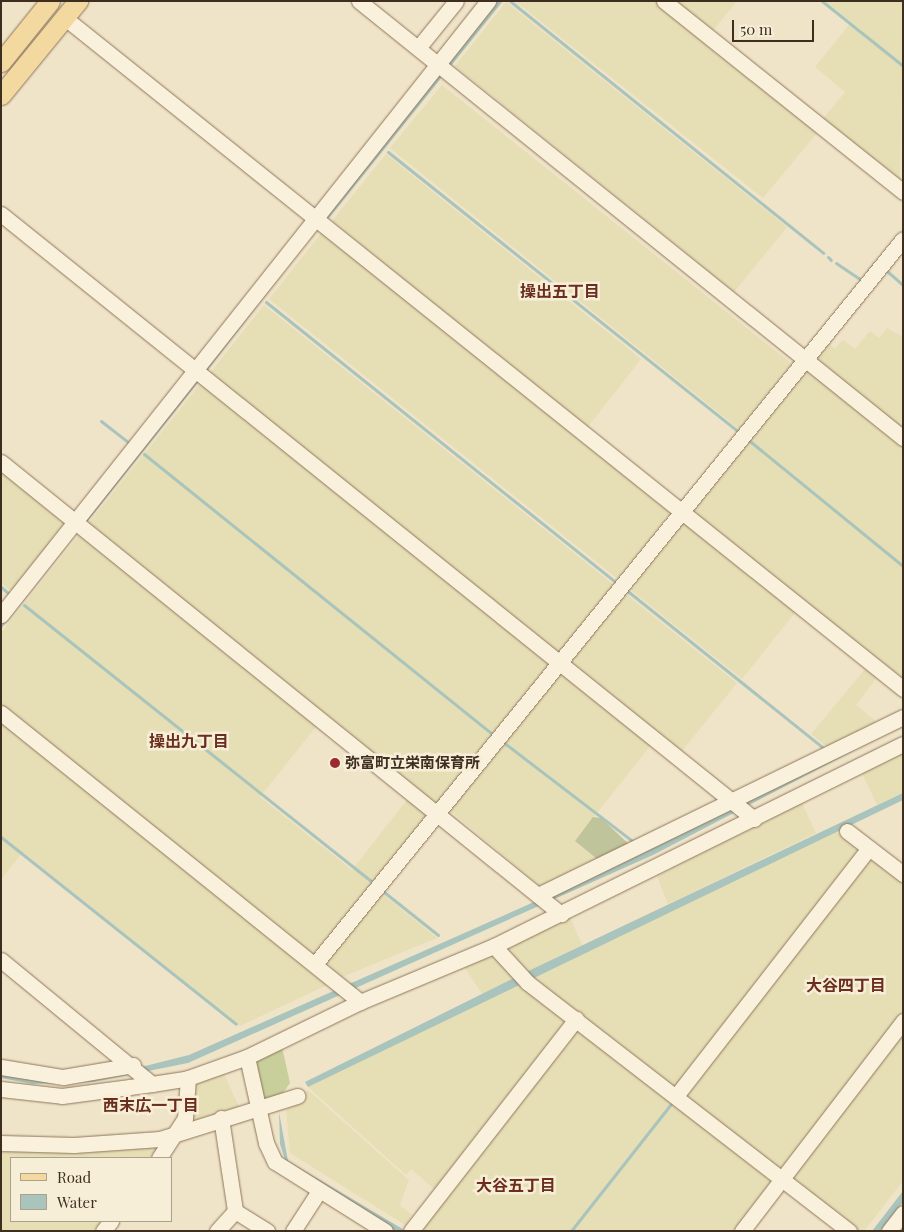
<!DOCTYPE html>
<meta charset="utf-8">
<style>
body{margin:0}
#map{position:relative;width:904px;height:1232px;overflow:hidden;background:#f0e4c8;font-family:"Playfair Display","Noto Sans JP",serif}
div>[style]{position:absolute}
.farmland>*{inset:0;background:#e6deb5}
.green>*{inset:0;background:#c9cf9b}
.cemetery>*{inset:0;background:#bfc49a}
.water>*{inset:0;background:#a9c4bc}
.stream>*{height:3px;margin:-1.5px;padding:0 1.5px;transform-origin:1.5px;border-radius:1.5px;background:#a9c4bc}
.roads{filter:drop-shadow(0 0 1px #8d765c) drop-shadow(0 0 1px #8d765c)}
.minor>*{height:15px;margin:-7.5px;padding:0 7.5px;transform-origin:7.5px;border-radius:7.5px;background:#faf1dc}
.major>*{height:19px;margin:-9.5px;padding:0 9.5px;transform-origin:9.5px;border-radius:9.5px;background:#f3d9a0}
.dots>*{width:14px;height:14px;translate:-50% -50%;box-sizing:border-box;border:2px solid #f7eed8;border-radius:50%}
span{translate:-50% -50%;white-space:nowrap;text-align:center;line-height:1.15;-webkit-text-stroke:5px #f7eed8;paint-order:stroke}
.poi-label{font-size:15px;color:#3d2e20;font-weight:700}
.left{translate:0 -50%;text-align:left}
.neighbourhood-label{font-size:16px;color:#6b2e1e;font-weight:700}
.frame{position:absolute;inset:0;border:2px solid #3d2e20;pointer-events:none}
.legend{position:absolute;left:10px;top:1157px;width:162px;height:65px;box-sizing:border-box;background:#f7eed8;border:1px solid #ada18e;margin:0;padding:6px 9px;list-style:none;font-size:15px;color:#3d2e20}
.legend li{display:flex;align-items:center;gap:10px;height:25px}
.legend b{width:25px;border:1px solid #ada18e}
.scale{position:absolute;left:732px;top:20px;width:82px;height:22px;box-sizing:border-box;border:2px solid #3d2e20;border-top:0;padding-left:6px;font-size:15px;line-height:18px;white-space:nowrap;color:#3d2e20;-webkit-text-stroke:4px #f7eed8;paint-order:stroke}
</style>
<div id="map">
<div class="farmland">
<i style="clip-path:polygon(515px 1px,655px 1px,818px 132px,763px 198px)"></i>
<i style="clip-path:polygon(671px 1px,737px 1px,711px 33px)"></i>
<i style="clip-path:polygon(825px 1px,903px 1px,900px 185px,820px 122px,845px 92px,815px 67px,849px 25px,864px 32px)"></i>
<i style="clip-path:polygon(506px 2px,787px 227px,734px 292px,455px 66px)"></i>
<i style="clip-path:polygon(442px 85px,792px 364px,740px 430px,390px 148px)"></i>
<i style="clip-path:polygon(386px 154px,641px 359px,587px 428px,332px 221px)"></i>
<i style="clip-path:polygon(323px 231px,672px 510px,619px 580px,269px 299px)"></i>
<i style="clip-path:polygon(264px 305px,614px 585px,559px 654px,210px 373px)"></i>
<i style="clip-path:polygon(887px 328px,903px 337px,903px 431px,818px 360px,817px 352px,826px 342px,835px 349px,843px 340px,855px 349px,870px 331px,879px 338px)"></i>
<i style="clip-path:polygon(806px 369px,903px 446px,903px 682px,689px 511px)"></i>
<i style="clip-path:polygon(202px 382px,554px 663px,436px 804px,88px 524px)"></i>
<i style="clip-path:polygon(1px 471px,67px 524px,13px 592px,1px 583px)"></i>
<i style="clip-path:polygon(683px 519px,797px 610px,742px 679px,626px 586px)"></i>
<i style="clip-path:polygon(80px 534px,319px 723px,260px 797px,352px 870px,410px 796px,431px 812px,313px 956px,1px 705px,1px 633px)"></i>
<i style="clip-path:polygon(622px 591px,737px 683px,682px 751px,567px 661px)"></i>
<i style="clip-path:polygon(867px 667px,878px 676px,856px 705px,879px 724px,830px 749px,811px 734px)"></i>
<i style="clip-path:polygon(561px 668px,654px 741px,575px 841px,602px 863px,542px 888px,447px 808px)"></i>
<i style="clip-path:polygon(1px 720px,327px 985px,240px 1026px,23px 852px,1px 879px)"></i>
<i style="clip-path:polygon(903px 751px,903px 793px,877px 805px,862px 773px)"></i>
<i style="clip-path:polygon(802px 803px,816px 833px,668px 904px,657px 876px)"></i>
<i style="clip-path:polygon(837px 832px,862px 853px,676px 1089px,528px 980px)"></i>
<i style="clip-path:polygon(871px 856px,903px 880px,903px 1011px,779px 1171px,681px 1098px)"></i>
<i style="clip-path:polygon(379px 891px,437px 938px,340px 978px,325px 960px)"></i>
<i style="clip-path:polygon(570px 917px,582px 945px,524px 973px,502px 950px)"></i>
<i style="clip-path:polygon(492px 953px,518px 978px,483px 995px,463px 965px)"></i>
<i style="clip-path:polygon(523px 982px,569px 1017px,438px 1192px,411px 1169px,406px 1175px,308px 1087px)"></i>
<i style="clip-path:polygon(574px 1026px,773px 1179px,733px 1231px,415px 1231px)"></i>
<i style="clip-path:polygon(903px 1032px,903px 1181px,864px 1231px,853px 1231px,789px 1179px)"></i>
<i style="clip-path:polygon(223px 1072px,239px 1107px,192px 1123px,193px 1086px)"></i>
<i style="clip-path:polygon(308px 1090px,409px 1180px,400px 1205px,412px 1215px,405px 1225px,290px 1153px,286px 1110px)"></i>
<i style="clip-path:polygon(162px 1146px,152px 1158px,11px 1158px,11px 1221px,104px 1221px,97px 1231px,1px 1231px,1px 1149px)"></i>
</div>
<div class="green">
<i style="clip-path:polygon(282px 1047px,290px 1083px,283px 1093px,263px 1101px,255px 1060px)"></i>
</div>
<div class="cemetery">
<i style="clip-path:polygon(593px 817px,601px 818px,633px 848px,602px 863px,575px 841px)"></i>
</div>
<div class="water">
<i style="clip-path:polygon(498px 1px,503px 1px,329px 218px,326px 216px)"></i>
<i style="clip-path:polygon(319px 226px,207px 371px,204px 369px)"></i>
<i style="clip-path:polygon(197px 378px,200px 380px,87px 522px,84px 520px)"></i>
<i style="clip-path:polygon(76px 530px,78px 531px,1px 629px,1px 624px)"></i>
<i style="clip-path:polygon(903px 720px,903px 725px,653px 855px,188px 1063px,93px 1082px,32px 1084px,1px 1078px,1px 1072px,129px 1070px,189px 1055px,622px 863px)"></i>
<i style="clip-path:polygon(903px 793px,903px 800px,308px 1087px,305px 1082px,524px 973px)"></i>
<i style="clip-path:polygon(279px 1112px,288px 1161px,406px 1231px,394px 1231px,286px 1163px,280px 1144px)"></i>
<i style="clip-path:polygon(903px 1191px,903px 1202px,880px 1231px,872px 1231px)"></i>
</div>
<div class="stream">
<i style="left:510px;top:1px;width:402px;rotate:38.8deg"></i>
<i style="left:822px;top:1px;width:104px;rotate:38.7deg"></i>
<i style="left:388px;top:152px;width:447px;rotate:38.6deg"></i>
<i style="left:828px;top:257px;width:4px;rotate:45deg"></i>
<i style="left:836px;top:263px;width:30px;rotate:34deg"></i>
<i style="left:868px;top:271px;width:11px;rotate:-49deg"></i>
<i style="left:888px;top:272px;width:20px;rotate:41deg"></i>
<i style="left:266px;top:302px;width:448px;rotate:38.7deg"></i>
<i style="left:101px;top:421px;width:36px;rotate:38deg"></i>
<i style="left:746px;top:438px;width:203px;rotate:39.2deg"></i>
<i style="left:144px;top:454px;width:449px;rotate:38.8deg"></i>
<i style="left:1px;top:587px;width:11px;rotate:41deg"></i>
<i style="left:625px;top:589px;width:256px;rotate:38.7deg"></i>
<i style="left:24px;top:605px;width:445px;rotate:38.5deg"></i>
<i style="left:503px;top:742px;width:166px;rotate:37.4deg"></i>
<i style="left:1px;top:837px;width:300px;rotate:38.5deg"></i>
<i style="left:384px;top:892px;width:69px;rotate:38.5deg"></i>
<i style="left:571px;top:1231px;width:167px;rotate:-51.8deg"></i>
</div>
<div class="roads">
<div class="minor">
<i style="left:359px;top:1px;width:698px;rotate:38.78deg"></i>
<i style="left:664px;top:1px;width:306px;rotate:38.6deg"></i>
<i style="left:65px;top:18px;width:1074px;rotate:38.68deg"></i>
<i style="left:418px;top:48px;width:60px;rotate:-51deg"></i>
<i style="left:1px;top:214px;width:966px;rotate:38.78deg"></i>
<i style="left:1px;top:462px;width:720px;rotate:38.91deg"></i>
<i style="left:1px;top:615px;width:784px;rotate:-51.58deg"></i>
<i style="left:1px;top:713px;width:461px;rotate:38.8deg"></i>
<i style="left:847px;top:831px;width:71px;rotate:37.5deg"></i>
<i style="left:538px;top:895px;width:406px;rotate:-26deg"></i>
<i style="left:494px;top:946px;width:50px;rotate:47.4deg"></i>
<i style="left:528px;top:983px;width:406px;rotate:37.7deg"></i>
<i style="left:1px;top:960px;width:195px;rotate:39.4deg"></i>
<i style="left:315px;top:964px;width:933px;rotate:-50.96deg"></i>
<i style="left:247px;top:1057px;width:88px;rotate:77.5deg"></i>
<i style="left:266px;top:1143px;width:21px;rotate:65deg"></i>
<i style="left:275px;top:1162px;width:130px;rotate:32.1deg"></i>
<i style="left:1px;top:1067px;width:63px;rotate:9.2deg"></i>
<i style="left:63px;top:1077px;width:71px;rotate:-9.7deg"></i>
<i style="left:1px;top:1089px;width:61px;rotate:6.5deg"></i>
<i style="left:62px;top:1096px;width:91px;rotate:-7.6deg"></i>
<i style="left:152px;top:1084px;width:36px;rotate:-9deg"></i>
<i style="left:188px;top:1078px;width:63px;rotate:-19.6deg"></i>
<i style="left:247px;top:1057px;width:126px;rotate:-26deg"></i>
<i style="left:360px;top:1002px;width:145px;rotate:-22.7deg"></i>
<i style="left:494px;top:946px;width:456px;rotate:-26.3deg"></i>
<i style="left:676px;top:1096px;width:314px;rotate:-52.1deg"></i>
<i style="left:221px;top:1118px;width:94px;rotate:81.4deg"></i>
<i style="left:1px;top:1143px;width:73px;rotate:1.6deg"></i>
<i style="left:74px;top:1145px;width:86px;rotate:-4deg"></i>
<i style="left:160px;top:1139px;width:144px;rotate:-17.4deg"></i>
<i style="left:159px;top:1158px;width:48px;rotate:-57deg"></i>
<i style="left:185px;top:1118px;width:40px;rotate:-85.7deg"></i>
<i style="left:235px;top:1211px;width:38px;rotate:32deg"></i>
<i style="left:103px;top:1231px;width:13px;rotate:-51deg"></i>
<i style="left:217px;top:1231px;width:27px;rotate:-48deg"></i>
<i style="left:293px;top:1231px;width:48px;rotate:-57deg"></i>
<i style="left:411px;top:1231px;width:269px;rotate:-52.1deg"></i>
<i style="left:742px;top:1231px;width:265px;rotate:-52.5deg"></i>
<i style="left:889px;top:1231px;width:23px;rotate:-52deg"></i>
</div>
<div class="major">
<i style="left:1px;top:62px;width:78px;rotate:-51.2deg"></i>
<i style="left:1px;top:95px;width:122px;rotate:-50.7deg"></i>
</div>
</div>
<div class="dots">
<i style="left:335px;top:763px;background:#9e2a2b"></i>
</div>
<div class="poi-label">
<span class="left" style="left:345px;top:763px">弥富町立栄南保育所</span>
</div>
<div class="neighbourhood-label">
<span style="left:560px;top:291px">操出五丁目</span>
<span style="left:189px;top:741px">操出九丁目</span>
<span style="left:846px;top:985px">大谷四丁目</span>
<span style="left:151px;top:1105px">西末広一丁目</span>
<span style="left:516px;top:1185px">大谷五丁目</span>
</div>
<div class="frame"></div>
<ul class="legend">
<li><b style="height:6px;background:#f3d9a0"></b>Road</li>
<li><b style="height:14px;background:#a9c4bc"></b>Water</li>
</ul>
<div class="scale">50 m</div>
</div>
